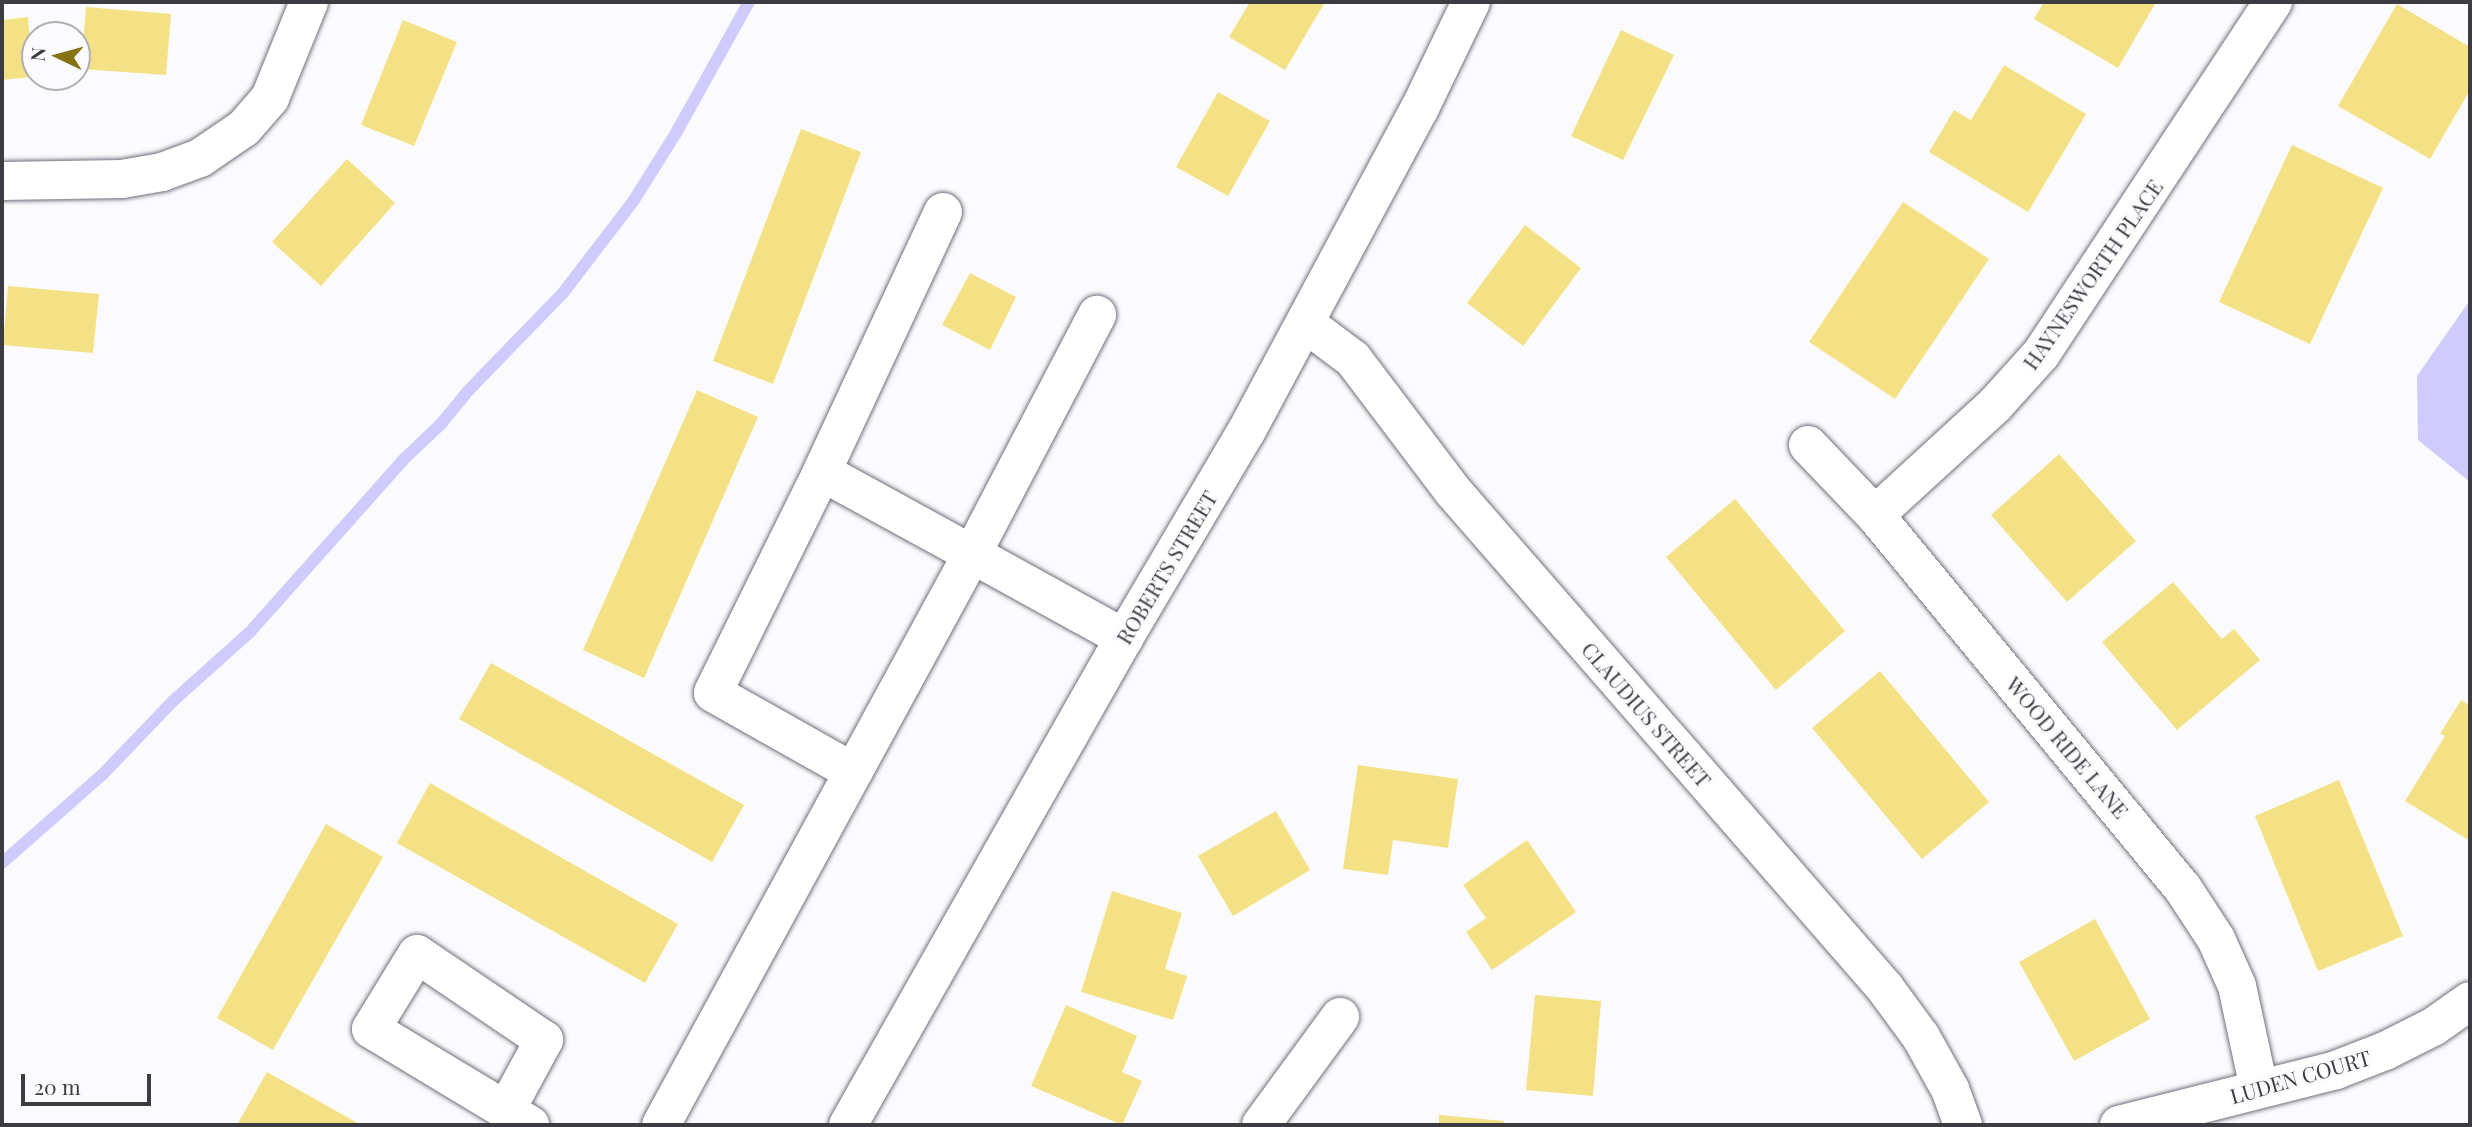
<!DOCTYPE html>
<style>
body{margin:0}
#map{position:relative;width:2472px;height:1127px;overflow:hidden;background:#fbfbfe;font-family:"Playfair Display",serif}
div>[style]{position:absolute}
.water>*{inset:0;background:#cfcbfd}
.stream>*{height:12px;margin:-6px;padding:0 6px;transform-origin:6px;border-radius:6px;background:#cfcbfd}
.building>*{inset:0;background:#f5e185}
.roads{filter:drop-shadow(0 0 2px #71707d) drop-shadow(0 0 2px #71707d)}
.minor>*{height:38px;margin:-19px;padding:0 19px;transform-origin:19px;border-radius:19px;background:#fff}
span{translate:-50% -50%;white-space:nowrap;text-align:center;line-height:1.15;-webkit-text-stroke:6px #fbfbfe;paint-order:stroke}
.street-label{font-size:21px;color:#3c3c42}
.frame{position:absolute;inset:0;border:4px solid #3c3c42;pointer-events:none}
.north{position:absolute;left:21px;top:21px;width:70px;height:70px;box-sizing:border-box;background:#fbfbfe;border:2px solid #afafb3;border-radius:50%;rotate:275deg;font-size:19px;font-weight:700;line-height:28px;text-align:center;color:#3c3c42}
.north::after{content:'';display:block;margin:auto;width:24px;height:32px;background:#847213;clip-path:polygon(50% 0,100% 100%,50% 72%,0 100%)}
.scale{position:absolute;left:21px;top:1074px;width:130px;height:32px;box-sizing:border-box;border:4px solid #3c3c42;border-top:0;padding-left:9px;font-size:21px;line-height:24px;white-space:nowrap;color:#3c3c42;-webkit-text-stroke:5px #fbfbfe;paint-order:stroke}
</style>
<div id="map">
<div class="water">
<i style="clip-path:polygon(2470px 300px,2470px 482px,2418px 440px,2417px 376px)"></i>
</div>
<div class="stream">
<i style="left:2px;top:863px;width:135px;rotate:-41.4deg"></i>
<i style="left:103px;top:774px;width:101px;rotate:-46.2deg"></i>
<i style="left:173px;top:701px;width:103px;rotate:-41.9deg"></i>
<i style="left:250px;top:632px;width:230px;rotate:-48.3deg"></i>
<i style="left:403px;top:460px;width:52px;rotate:-43.5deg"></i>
<i style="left:441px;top:424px;width:43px;rotate:-50.7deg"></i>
<i style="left:468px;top:391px;width:136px;rotate:-45.9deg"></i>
<i style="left:563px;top:293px;width:117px;rotate:-52.6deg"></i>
<i style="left:634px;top:200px;width:79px;rotate:-57.9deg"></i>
<i style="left:676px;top:133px;width:150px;rotate:-60.9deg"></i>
</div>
<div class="building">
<i style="clip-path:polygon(1250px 2px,1325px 2px,1285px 70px,1229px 37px)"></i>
<i style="clip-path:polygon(2044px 2px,2156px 2px,2118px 68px,2034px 19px)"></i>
<i style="clip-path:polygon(2397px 4px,2470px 47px,2470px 90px,2430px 159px,2338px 106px)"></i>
<i style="clip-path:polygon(86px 7px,171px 14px,166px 75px,81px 69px)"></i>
<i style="clip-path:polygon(28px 17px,33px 77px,2px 80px,2px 20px)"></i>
<i style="clip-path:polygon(403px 20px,457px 42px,414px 146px,361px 125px)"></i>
<i style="clip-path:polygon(1621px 30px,1674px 55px,1623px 160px,1571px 136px)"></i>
<i style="clip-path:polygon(2004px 65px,2086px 114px,2028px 212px,1929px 152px,1954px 110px,1971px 120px)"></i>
<i style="clip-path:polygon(1218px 92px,1270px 121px,1228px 196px,1176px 167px)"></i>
<i style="clip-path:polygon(801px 129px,861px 152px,773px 384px,713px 361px)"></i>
<i style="clip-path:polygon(2292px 145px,2383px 188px,2310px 344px,2219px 302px)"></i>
<i style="clip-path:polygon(347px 159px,395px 203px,321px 286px,272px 242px)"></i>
<i style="clip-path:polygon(1903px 202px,1989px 259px,1895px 399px,1809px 342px)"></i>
<i style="clip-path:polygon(1525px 225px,1581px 268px,1523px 346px,1467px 303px)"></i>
<i style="clip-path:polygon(970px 273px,1016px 297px,990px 350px,942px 325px)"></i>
<i style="clip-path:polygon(8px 286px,99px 294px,93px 353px,3px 345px)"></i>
<i style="clip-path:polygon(697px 390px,758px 417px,644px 678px,583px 650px)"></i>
<i style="clip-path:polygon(2059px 454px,2136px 541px,2067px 602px,1991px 515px)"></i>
<i style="clip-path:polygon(1735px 499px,1845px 631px,1776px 690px,1666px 557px)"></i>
<i style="clip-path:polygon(2173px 582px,2222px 639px,2234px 629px,2260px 660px,2177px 730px,2102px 642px)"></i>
<i style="clip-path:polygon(491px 663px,744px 805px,712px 862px,459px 719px)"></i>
<i style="clip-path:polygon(1880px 671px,1989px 802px,1922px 859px,1812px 728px)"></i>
<i style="clip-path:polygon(2461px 700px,2470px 705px,2470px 841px,2405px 801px,2445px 736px,2440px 734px)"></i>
<i style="clip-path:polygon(1358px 765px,1458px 779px,1448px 848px,1393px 840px,1388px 875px,1343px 869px)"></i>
<i style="clip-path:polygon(2339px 780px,2403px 936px,2318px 971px,2255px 816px)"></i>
<i style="clip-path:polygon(430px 783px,678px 924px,645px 983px,397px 843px)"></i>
<i style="clip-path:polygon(1276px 811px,1310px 870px,1233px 916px,1198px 856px)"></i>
<i style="clip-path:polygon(326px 824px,383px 857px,273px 1050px,217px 1018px)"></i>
<i style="clip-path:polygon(1527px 840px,1576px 912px,1492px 970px,1466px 932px,1486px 918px,1463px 885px)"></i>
<i style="clip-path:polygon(1112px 891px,1182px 913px,1165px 969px,1187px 976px,1173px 1020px,1081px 992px)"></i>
<i style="clip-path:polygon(2095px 919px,2150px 1019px,2074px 1061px,2019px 962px)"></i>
<i style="clip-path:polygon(1535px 995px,1601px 1001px,1593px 1096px,1526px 1090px)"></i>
<i style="clip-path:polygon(1066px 1005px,1137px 1036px,1122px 1072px,1142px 1081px,1122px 1125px,1031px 1086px)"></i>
<i style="clip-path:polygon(267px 1072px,361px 1125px,237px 1125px)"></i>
<i style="clip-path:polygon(1439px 1115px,1504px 1121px,1504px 1125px,1439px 1125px)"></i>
</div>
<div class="roads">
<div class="minor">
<i style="left:2px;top:181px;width:120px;rotate:-1deg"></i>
<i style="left:122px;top:179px;width:41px;rotate:-9.9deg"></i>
<i style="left:162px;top:172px;width:40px;rotate:-20.2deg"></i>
<i style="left:200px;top:158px;width:53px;rotate:-34.3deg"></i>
<i style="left:244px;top:128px;width:40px;rotate:-49deg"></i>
<i style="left:270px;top:98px;width:104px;rotate:-67.9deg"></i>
<i style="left:943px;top:212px;width:287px;rotate:115deg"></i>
<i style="left:822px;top:472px;width:171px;rotate:28.7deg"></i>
<i style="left:972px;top:554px;width:270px;rotate:-62.4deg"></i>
<i style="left:1305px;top:323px;width:60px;rotate:36.9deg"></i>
<i style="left:1353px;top:359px;width:164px;rotate:52.9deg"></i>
<i style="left:1452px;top:490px;width:660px;rotate:48.99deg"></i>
<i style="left:1885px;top:988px;width:61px;rotate:53.7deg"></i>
<i style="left:1921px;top:1037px;width:60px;rotate:60.9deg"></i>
<i style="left:1950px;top:1089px;width:38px;rotate:70deg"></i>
<i style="left:1808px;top:445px;width:97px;rotate:46.3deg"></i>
<i style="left:1875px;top:515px;width:482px;rotate:50.5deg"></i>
<i style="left:2182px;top:887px;width:62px;rotate:56.8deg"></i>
<i style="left:2216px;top:939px;width:51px;rotate:65.9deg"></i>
<i style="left:2237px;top:986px;width:105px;rotate:77.9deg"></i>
<i style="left:822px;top:472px;width:246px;rotate:116.3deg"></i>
<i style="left:713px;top:693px;width:161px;rotate:29.4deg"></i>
<i style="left:1875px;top:515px;width:163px;rotate:-42.5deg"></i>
<i style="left:1995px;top:405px;width:69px;rotate:-48deg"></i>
<i style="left:2041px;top:354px;width:422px;rotate:-56.6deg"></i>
<i style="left:506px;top:1110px;width:80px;rotate:-61.5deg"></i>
<i style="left:544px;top:1040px;width:153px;rotate:-145.9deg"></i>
<i style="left:417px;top:954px;width:88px;rotate:121.5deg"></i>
<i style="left:371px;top:1029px;width:186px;rotate:31.1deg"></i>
<i style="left:661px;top:1125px;width:650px;rotate:-61.42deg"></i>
<i style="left:972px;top:554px;width:174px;rotate:28.9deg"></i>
<i style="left:848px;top:1125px;width:560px;rotate:-60.46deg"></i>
<i style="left:1124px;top:638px;width:239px;rotate:-59.4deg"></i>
<i style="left:1246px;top:432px;width:366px;rotate:-61.8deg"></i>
<i style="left:1419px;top:110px;width:120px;rotate:-64.3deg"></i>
<i style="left:1261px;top:1125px;width:134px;rotate:-53.8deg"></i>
<i style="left:2119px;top:1125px;width:224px;rotate:-14.2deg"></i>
<i style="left:2336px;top:1070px;width:53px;rotate:-21.2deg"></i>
<i style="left:2385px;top:1051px;width:54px;rotate:-26.6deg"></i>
<i style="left:2433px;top:1027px;width:45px;rotate:-35.1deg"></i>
</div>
</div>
<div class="street-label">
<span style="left:2092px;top:274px;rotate:-55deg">HAYNESWORTH PLACE</span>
<span style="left:1166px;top:567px;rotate:-59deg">ROBERTS STREET</span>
<span style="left:1647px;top:714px;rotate:49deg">CLAUDIUS STREET</span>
<span style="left:2068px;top:747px;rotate:50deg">WOOD RIDE LANE</span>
<span style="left:2300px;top:1076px;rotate:-16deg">LUDEN COURT</span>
</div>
<div class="frame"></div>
<div class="north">N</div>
<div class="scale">20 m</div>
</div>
